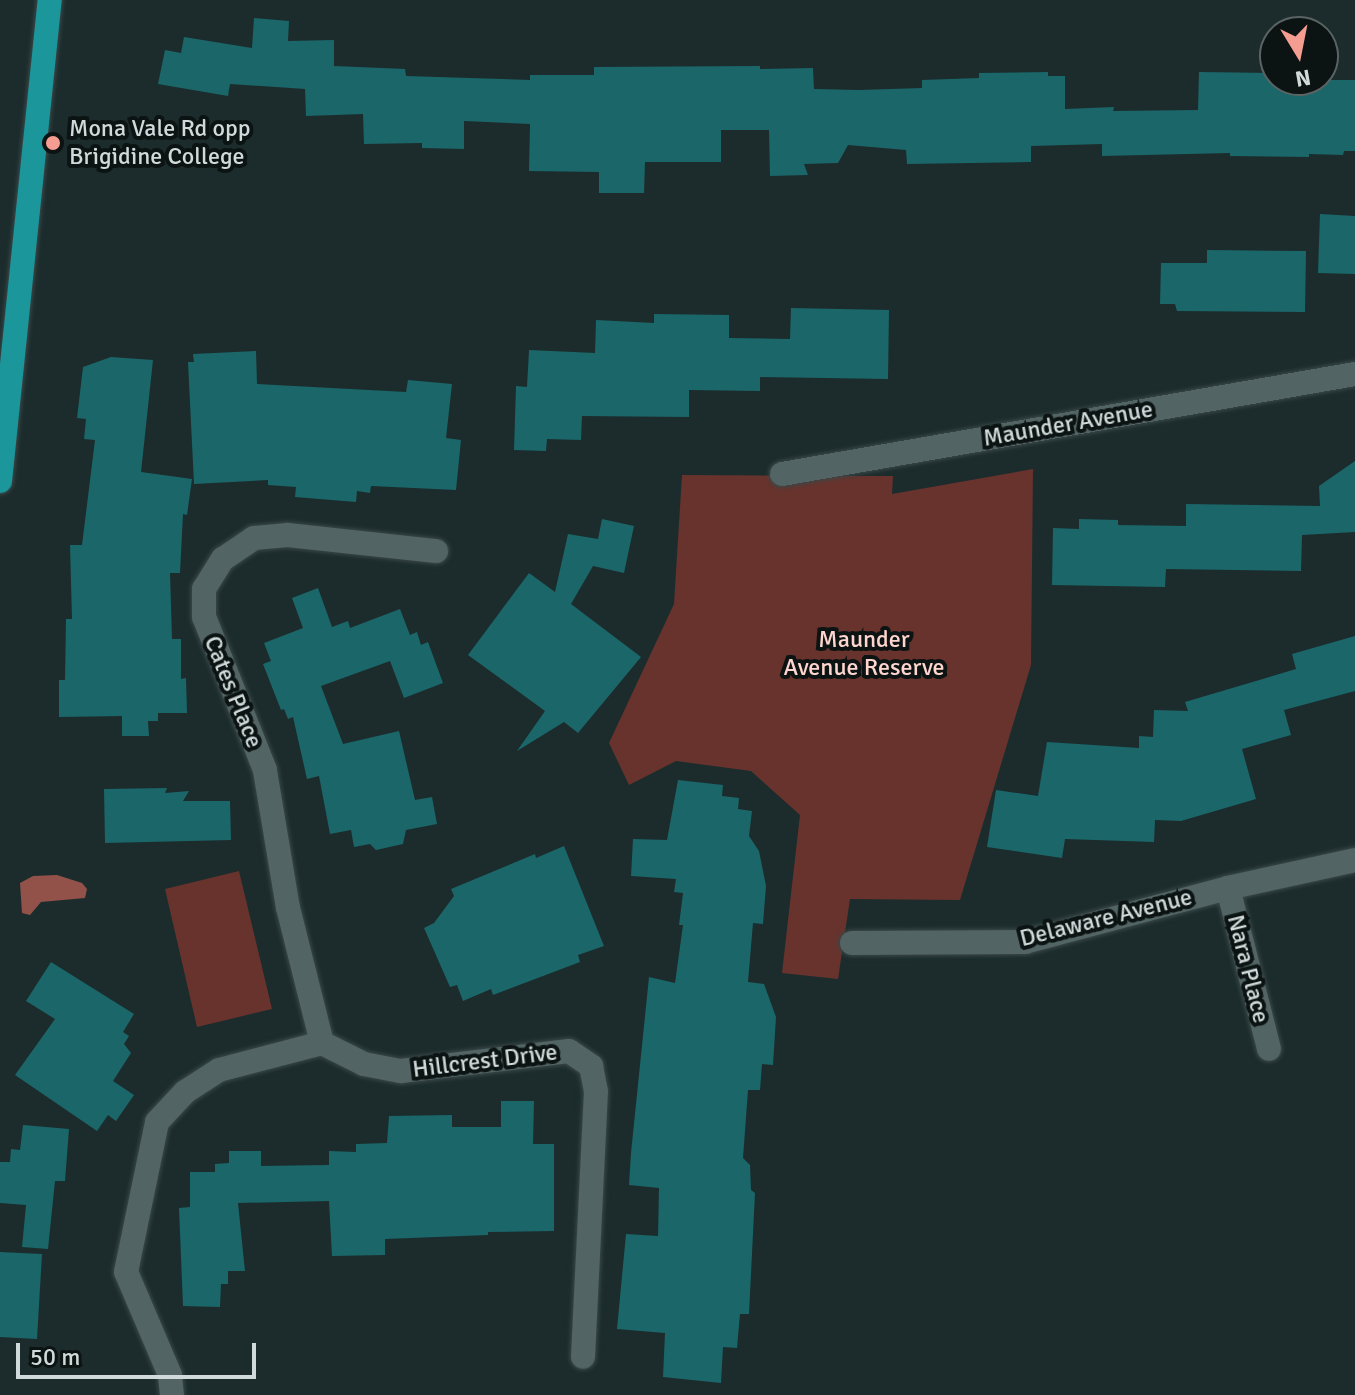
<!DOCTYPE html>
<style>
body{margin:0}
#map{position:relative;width:1355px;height:1395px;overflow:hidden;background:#1c2c2d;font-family:Signika,sans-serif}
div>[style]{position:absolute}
.green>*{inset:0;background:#68332d}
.water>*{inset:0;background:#925249}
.building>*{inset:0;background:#1b6669}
.roads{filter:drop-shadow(0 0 2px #3a4748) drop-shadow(0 0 2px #3a4748)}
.street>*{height:24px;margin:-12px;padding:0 12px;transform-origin:12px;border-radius:12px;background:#526464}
.highway>*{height:24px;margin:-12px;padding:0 12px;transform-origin:12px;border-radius:12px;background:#1b979c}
.dots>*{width:22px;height:22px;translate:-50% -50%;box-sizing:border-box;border:4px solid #0c1313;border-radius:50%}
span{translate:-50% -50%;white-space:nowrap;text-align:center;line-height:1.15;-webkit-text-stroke:8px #0c1313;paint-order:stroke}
.poi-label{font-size:24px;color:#d0dada}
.left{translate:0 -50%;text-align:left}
.street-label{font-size:24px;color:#d0dada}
.park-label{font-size:24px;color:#ffd6cf}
.north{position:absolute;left:1259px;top:16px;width:80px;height:80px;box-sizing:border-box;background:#0c1313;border:2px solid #5a6363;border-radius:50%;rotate:170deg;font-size:22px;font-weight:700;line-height:32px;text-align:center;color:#d0dada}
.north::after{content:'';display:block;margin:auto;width:28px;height:36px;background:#f59d90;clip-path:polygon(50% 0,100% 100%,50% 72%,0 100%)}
.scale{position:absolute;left:16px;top:1343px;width:240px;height:36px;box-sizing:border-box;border:4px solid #d0dada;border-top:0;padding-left:10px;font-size:24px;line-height:28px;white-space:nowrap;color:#d0dada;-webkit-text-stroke:6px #0c1313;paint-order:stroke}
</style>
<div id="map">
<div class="green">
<i style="clip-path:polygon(1033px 469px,1031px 665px,960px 900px,850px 899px,838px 979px,782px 973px,800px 815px,751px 771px,676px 761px,629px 785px,609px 743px,674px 604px,682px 475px,893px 476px,892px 494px)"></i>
<i style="clip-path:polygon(239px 871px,272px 1009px,197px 1027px,165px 889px)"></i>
</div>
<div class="water">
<i style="clip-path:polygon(57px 875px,82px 883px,87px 889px,85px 898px,41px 902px,30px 915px,22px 913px,20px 883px,33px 876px)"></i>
</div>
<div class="building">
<i style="clip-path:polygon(254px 18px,289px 21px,288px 41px,334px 40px,334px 66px,405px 69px,406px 76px,530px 80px,530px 75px,594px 75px,594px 67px,760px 66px,760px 69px,813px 68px,814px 89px,859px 90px,922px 88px,922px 80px,979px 78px,979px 73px,1048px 72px,1048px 76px,1065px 76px,1065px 109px,1114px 107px,1113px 111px,1198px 110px,1199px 72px,1275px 73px,1275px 80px,1355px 80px,1355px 151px,1344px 151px,1343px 155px,1309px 154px,1309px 157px,1230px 156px,1230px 153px,1102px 156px,1102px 144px,1031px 146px,1031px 162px,907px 164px,906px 150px,848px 145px,838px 163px,804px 164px,808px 175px,770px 176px,769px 130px,721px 130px,721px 162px,645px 162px,644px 193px,599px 193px,599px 172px,529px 171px,530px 124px,464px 121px,464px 149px,422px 148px,422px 143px,364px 144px,363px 114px,306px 116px,305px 89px,230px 84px,228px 96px,158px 84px,165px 50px,181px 53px,184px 37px,252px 48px)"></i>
<i style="clip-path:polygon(1320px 214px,1355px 216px,1355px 274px,1318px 273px)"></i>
<i style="clip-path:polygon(1207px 250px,1306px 251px,1305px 312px,1177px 311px,1175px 304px,1160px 304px,1161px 263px,1207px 263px)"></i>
<i style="clip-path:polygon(791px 308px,889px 310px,888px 379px,760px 377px,760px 391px,689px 390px,689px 417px,582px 416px,581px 440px,547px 439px,546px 451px,514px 450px,516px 386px,527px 387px,529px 350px,595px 353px,596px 320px,654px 323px,654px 314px,729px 315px,729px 338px,790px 339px)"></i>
<i style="clip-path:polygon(256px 351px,257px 384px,406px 392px,408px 380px,452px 384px,446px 438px,461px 440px,456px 490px,371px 486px,370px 493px,357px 491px,356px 502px,295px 497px,296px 487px,268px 485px,268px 480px,194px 484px,188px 362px,194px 362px,193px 354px)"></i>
<i style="clip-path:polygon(111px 357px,153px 360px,141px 472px,192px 479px,187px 515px,183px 514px,180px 573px,170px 573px,172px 639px,181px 639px,181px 679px,186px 678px,187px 713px,158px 713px,158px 721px,148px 721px,149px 736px,122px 736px,122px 716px,59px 717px,59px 680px,65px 680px,66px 619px,72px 619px,70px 545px,82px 545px,95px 440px,84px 439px,86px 419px,77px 418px,83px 367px)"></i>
<i style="clip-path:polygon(1355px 461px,1355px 532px,1302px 535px,1301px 571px,1166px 569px,1165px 587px,1052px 585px,1053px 528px,1079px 529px,1079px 519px,1118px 520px,1118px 525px,1186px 526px,1186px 504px,1320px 506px,1319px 486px)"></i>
<i style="clip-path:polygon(602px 519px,634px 526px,624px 573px,593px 566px,571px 604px,641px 657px,578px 733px,564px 722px,517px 751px,545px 711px,468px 655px,529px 573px,555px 592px,568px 534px,598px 539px)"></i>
<i style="clip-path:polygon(318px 588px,332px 627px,348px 621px,350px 628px,400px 609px,410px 635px,417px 632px,421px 645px,428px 642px,443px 683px,404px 698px,390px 661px,321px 686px,343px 744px,399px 731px,415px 800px,432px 797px,437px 824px,406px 830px,403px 844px,376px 850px,370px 844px,354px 847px,351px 830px,330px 834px,319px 776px,307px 779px,293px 717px,288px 719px,284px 709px,281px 710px,263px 664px,271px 661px,264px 643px,303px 628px,292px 598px)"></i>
<i style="clip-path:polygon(1355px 636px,1355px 691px,1284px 710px,1291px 735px,1242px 749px,1256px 799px,1181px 821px,1155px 820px,1154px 842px,1065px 839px,1062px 858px,987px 847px,996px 790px,1038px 796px,1047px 742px,1139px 748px,1139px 736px,1153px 737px,1154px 710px,1188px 711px,1185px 702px,1296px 669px,1292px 654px)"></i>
<i style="clip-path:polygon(678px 780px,723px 785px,722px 796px,739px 798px,738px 809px,752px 811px,749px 836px,759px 851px,766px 886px,763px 924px,753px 923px,748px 982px,764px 984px,776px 1017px,773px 1065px,762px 1064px,760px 1090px,748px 1090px,743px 1158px,750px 1165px,751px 1190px,755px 1193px,749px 1314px,740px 1314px,737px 1348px,723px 1347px,721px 1383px,663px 1377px,665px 1333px,617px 1329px,626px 1234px,658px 1236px,659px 1188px,629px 1185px,631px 1153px,649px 977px,675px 983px,683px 925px,679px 925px,683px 893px,674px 892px,676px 879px,631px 876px,633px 839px,667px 840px)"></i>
<i style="clip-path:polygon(167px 788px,165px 793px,189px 791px,183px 801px,230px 801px,231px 840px,105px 843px,104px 789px)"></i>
<i style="clip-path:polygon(564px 846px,604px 946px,578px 955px,580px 962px,493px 995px,491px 989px,463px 1001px,457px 985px,450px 987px,424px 928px,434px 923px,454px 896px,451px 889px,535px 854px,536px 858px)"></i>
<i style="clip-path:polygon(51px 962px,134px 1014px,123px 1032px,129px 1036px,124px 1044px,131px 1053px,113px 1081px,134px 1095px,116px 1121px,108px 1115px,97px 1131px,15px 1075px,55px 1019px,26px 1001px)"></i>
<i style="clip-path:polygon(501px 1101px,534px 1101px,533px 1144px,554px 1144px,554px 1231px,488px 1232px,488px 1235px,385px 1239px,385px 1255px,332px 1256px,329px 1201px,238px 1203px,245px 1271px,228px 1271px,228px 1284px,221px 1284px,220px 1307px,183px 1306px,179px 1208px,190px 1207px,190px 1172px,215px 1172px,215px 1164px,229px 1163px,229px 1151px,261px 1151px,261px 1166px,329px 1165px,329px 1151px,356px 1152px,356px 1144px,387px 1143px,389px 1116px,452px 1115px,452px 1127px,501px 1127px)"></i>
<i style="clip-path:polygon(23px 1125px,69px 1129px,65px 1181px,55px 1181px,48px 1249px,22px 1247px,26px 1205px,0 1203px,0 1162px,10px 1162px,11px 1149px,20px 1150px)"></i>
<i style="clip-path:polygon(0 1252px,42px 1254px,37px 1339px,0 1337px)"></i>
</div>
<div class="roads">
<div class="street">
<i style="left:782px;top:474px;width:582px;rotate:-9.9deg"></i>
<i style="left:1228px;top:888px;width:166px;rotate:75.7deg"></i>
<i style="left:852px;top:943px;width:173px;rotate:-0.3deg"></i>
<i style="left:1025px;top:942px;width:210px;rotate:-14.9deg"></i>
<i style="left:1228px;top:888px;width:130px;rotate:-12.4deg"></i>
<i style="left:322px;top:1043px;width:139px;rotate:-104.1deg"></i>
<i style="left:288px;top:908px;width:140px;rotate:-99.5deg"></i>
<i style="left:265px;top:770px;width:165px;rotate:-111.7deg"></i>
<i style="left:204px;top:617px;width:28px;rotate:-90deg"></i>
<i style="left:204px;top:589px;width:36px;rotate:-58deg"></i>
<i style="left:223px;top:559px;width:37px;rotate:-34deg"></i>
<i style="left:254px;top:538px;width:34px;rotate:-5deg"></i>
<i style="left:288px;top:535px;width:149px;rotate:6.2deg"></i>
<i style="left:172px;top:1395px;width:20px;rotate:-96deg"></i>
<i style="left:170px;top:1375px;width:112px;rotate:-113.1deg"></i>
<i style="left:126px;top:1272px;width:153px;rotate:-78.3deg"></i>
<i style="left:157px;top:1122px;width:41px;rotate:-47deg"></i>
<i style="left:185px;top:1092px;width:40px;rotate:-32.9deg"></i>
<i style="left:219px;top:1070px;width:106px;rotate:-14.7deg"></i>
<i style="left:322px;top:1043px;width:47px;rotate:26.6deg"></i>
<i style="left:364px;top:1064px;width:38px;rotate:11deg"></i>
<i style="left:401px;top:1071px;width:169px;rotate:-6.8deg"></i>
<i style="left:569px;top:1051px;width:27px;rotate:34deg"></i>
<i style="left:591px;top:1066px;width:25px;rotate:79deg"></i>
<i style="left:596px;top:1091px;width:266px;rotate:92.8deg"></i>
</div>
<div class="highway">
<i style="left:0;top:481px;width:484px;rotate:-84.1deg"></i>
</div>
</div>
<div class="dots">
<i style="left:53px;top:143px;background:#f59d90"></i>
</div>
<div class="poi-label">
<span class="left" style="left:69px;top:143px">Mona Vale Rd opp<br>Brigidine College</span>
</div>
<div class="street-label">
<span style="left:1068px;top:424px;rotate:-10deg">Maunder Avenue</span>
<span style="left:233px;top:692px;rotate:68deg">Cates Place</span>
<span style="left:1106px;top:918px;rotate:-14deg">Delaware Avenue</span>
<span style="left:1248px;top:969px;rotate:76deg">Nara Place</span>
<span style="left:485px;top:1061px;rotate:-7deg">Hillcrest Drive</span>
</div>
<div class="park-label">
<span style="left:864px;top:654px">Maunder<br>Avenue Reserve</span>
</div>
<div class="north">N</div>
<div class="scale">50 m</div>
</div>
